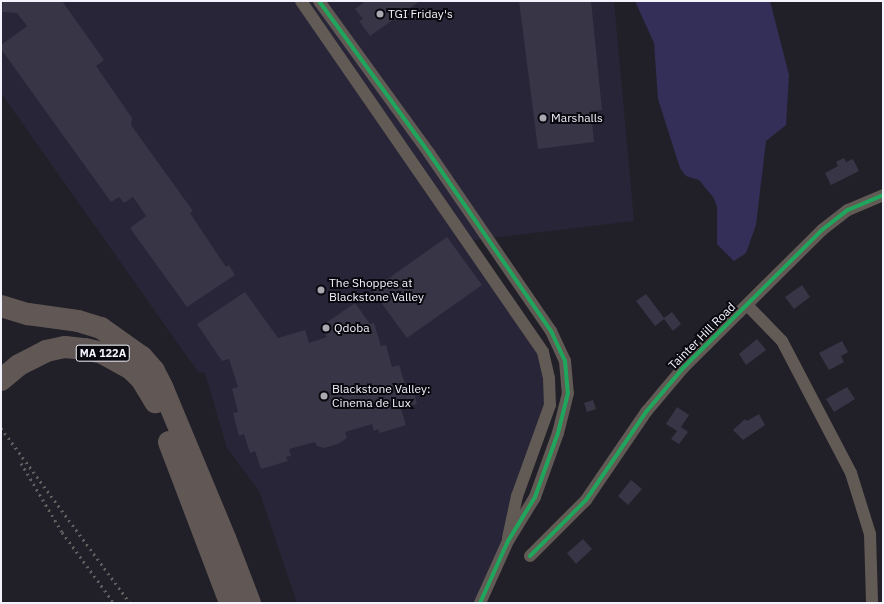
<!DOCTYPE html>
<style>
body{margin:0}
#map{position:relative;width:884px;height:604px;overflow:hidden;background:#212028;font-family:"IBM Plex Sans",sans-serif}
div>[style]{position:absolute}
.built>*{inset:0;background:#272537}
.green>*{inset:0;background:#342f58}
.building>*{inset:0;background:#383546}
.minor>*{height:12px;margin:-6px;padding:0 6px;transform-origin:6px;border-radius:6px;background:#625a54}
.motorway>*{height:22px;margin:-11px;padding:0 11px;transform-origin:11px;border-radius:11px;background:#615856}
.rail>*{height:3px;margin-top:-1.5px;transform-origin:0;background:repeating-linear-gradient(90deg,#625e5e 0 2px,transparent 0 6px)}
.cycleway>*{height:4px;margin:-2px;padding:0 2px;transform-origin:2px;border-radius:2px;background:#20a55d}
.dots>*{width:11px;height:11px;translate:-50% -50%;box-sizing:border-box;border:2px solid #09080e;border-radius:50%}
span{translate:-50% -50%;white-space:nowrap;text-align:center;line-height:1.15;-webkit-text-stroke:4px #09080e;paint-order:stroke}
.shield-label span{padding:1px 3px;background:#09080e;border:1px solid;border-radius:3px;-webkit-text-stroke-width:0}
.shield-label{font-size:11px;color:#f4f3fd;font-weight:700}
.poi-label{font-size:12px;color:#f4f3fd}
.left{translate:0 -50%;text-align:left}
.street-label{font-size:12px;color:#f4f3fd}
.frame{position:absolute;inset:0;border:2px solid #f4f3fd;pointer-events:none}
</style>
<div id="map">
<div class="built">
<i style="clip-path:polygon(1px 1px,614px 1px,634px 221px,467px 241px,536px 339px,551px 394px,508px 541px,475px 603px,297px 603px,259px 491px,227px 448px,205px 373px,198px 372px,1px 93px)"></i>
</div>
<div class="green">
<i style="clip-path:polygon(635px 1px,770px 1px,789px 75px,786px 125px,766px 141px,756px 225px,746px 253px,734px 261px,717px 244px,717px 206px,713px 197px,699px 180px,686px 176px,680px 168px,658px 99px,654px 43px)"></i>
</div>
<div class="building">
<i style="clip-path:polygon(3px 1px,62px 1px,104px 60px,96px 66px,132px 118px,131px 125px,193px 211px,190px 213px,226px 267px,229px 265px,235px 275px,187px 307px,130px 228px,146px 216px,133px 197px,124px 203px,119px 197px,111px 202px,1px 49px,1px 45px,27px 26px,17px 13px,2px 12px)"></i>
<i style="clip-path:polygon(366px 1px,420px 1px,370px 36px,359px 21px,363px 19px,355px 9px)"></i>
<i style="clip-path:polygon(519px 1px,591px 1px,602px 110px,591px 111px,594px 142px,538px 149px)"></i>
<i style="clip-path:polygon(844px 158px,846px 162px,853px 159px,859px 171px,831px 185px,825px 173px,838px 166px,836px 162px)"></i>
<i style="clip-path:polygon(447px 237px,482px 285px,407px 338px,372px 290px)"></i>
<i style="clip-path:polygon(802px 285px,810px 297px,794px 309px,785px 297px)"></i>
<i style="clip-path:polygon(245px 292px,278px 338px,305px 330px,309px 343px,327px 337px,320px 327px,355px 303px,370px 324px,374px 323px,381px 346px,386px 345px,392px 367px,399px 365px,406px 387px,412px 385px,417px 404px,401px 409px,406px 425px,380px 433px,378px 429px,374px 431px,372px 424px,345px 432px,347px 438px,338px 444px,324px 448px,317px 446px,315px 442px,289px 449px,291px 456px,286px 457px,288px 461px,261px 469px,255px 451px,250px 453px,244px 434px,239px 436px,233px 413px,238px 412px,232px 389px,238px 387px,229px 359px,222px 361px,197px 324px)"></i>
<i style="clip-path:polygon(646px 294px,664px 318px,672px 312px,681px 324px,673px 331px,664px 319px,655px 326px,636px 301px)"></i>
<i style="clip-path:polygon(757px 339px,766px 350px,746px 365px,739px 354px)"></i>
<i style="clip-path:polygon(842px 341px,848px 352px,841px 356px,844px 362px,829px 370px,819px 353px)"></i>
<i style="clip-path:polygon(847px 387px,855px 399px,834px 412px,826px 399px)"></i>
<i style="clip-path:polygon(593px 400px,596px 409px,587px 412px,584px 403px)"></i>
<i style="clip-path:polygon(677px 407px,689px 415px,681px 427px,688px 432px,679px 444px,671px 439px,677px 431px,666px 424px)"></i>
<i style="clip-path:polygon(759px 414px,765px 425px,743px 440px,733px 430px,745px 419px,747px 421px)"></i>
<i style="clip-path:polygon(631px 480px,642px 489px,628px 505px,618px 496px)"></i>
<i style="clip-path:polygon(583px 539px,592px 549px,576px 564px,567px 553px)"></i>
</div>
<div class="minor">
<i style="left:301px;top:1px;width:426px;rotate:55.4deg"></i>
<i style="left:543px;top:352px;width:27px;rotate:77deg"></i>
<i style="left:549px;top:378px;width:27px;rotate:88deg"></i>
<i style="left:550px;top:405px;width:97px;rotate:109.9deg"></i>
<i style="left:517px;top:496px;width:43px;rotate:102.1deg"></i>
<i style="left:319px;top:1px;width:188px;rotate:54.1deg"></i>
<i style="left:429px;top:153px;width:216px;rotate:55.6deg"></i>
<i style="left:551px;top:331px;width:33px;rotate:65deg"></i>
<i style="left:565px;top:361px;width:32px;rotate:85deg"></i>
<i style="left:568px;top:393px;width:41px;rotate:104deg"></i>
<i style="left:558px;top:433px;width:68px;rotate:109.8deg"></i>
<i style="left:535px;top:497px;width:52px;rotate:121.5deg"></i>
<i style="left:508px;top:541px;width:68px;rotate:114.3deg"></i>
<i style="left:747px;top:305px;width:50px;rotate:45.8deg"></i>
<i style="left:782px;top:341px;width:149px;rotate:62.4deg"></i>
<i style="left:851px;top:473px;width:64px;rotate:72.7deg"></i>
<i style="left:870px;top:534px;width:69px;rotate:88.3deg"></i>
<i style="left:530px;top:556px;width:79px;rotate:-45deg"></i>
<i style="left:586px;top:500px;width:107px;rotate:-55.7deg"></i>
<i style="left:646px;top:412px;width:57px;rotate:-49.9deg"></i>
<i style="left:683px;top:368px;width:196px;rotate:-44.8deg"></i>
<i style="left:822px;top:230px;width:33px;rotate:-38deg"></i>
<i style="left:848px;top:210px;width:38px;rotate:-23deg"></i>
</div>
<div class="motorway">
<i style="left:1px;top:306px;width:28px;rotate:17deg"></i>
<i style="left:28px;top:314px;width:50px;rotate:8deg"></i>
<i style="left:78px;top:321px;width:24px;rotate:17deg"></i>
<i style="left:101px;top:328px;width:50px;rotate:35.3deg"></i>
<i style="left:142px;top:357px;width:18px;rotate:49deg"></i>
<i style="left:154px;top:371px;width:20px;rotate:63deg"></i>
<i style="left:163px;top:389px;width:161px;rotate:67.4deg"></i>
<i style="left:225px;top:538px;width:70px;rotate:69deg"></i>
<i style="left:1px;top:380px;width:23px;rotate:-40deg"></i>
<i style="left:19px;top:365px;width:30px;rotate:-27deg"></i>
<i style="left:46px;top:351px;width:19px;rotate:-12deg"></i>
<i style="left:65px;top:347px;width:20px;rotate:6deg"></i>
<i style="left:85px;top:349px;width:17px;rotate:13deg"></i>
<i style="left:102px;top:353px;width:33px;rotate:29deg"></i>
<i style="left:131px;top:369px;width:16px;rotate:45deg"></i>
<i style="left:142px;top:380px;width:26px;rotate:59deg"></i>
<i style="left:169px;top:442px;width:172px;rotate:69.2deg"></i>
</div>
<div class="rail">
<i style="left:1px;top:428px;width:217px;rotate:53.6deg"></i>
<i style="left:21px;top:463px;width:80px;rotate:59.3deg"></i>
<i style="left:62px;top:532px;width:88px;rotate:53.8deg"></i>
</div>
<div class="cycleway">
<i style="left:319px;top:1px;width:188px;rotate:54.1deg"></i>
<i style="left:429px;top:153px;width:216px;rotate:55.6deg"></i>
<i style="left:551px;top:331px;width:33px;rotate:65deg"></i>
<i style="left:565px;top:361px;width:32px;rotate:85deg"></i>
<i style="left:568px;top:393px;width:41px;rotate:104deg"></i>
<i style="left:558px;top:433px;width:68px;rotate:109.8deg"></i>
<i style="left:535px;top:497px;width:52px;rotate:121.5deg"></i>
<i style="left:508px;top:541px;width:68px;rotate:114.3deg"></i>
<i style="left:530px;top:556px;width:79px;rotate:-45deg"></i>
<i style="left:586px;top:500px;width:107px;rotate:-55.7deg"></i>
<i style="left:646px;top:412px;width:57px;rotate:-49.9deg"></i>
<i style="left:683px;top:368px;width:196px;rotate:-44.8deg"></i>
<i style="left:822px;top:230px;width:33px;rotate:-38deg"></i>
<i style="left:848px;top:210px;width:38px;rotate:-23deg"></i>
</div>
<div class="dots">
<i style="left:380px;top:14px;background:#aaa9b2"></i>
<i style="left:543px;top:118px;background:#aaa9b2"></i>
<i style="left:321px;top:290px;background:#aaa9b2"></i>
<i style="left:326px;top:328px;background:#aaa9b2"></i>
<i style="left:324px;top:396px;background:#aaa9b2"></i>
</div>
<div class="shield-label">
<span style="left:103px;top:353px">MA 122A</span>
</div>
<div class="poi-label">
<span class="left" style="left:388px;top:14px">TGI Friday's</span>
<span class="left" style="left:551px;top:118px">Marshalls</span>
<span class="left" style="left:329px;top:290px">The Shoppes at<br>Blackstone Valley</span>
<span class="left" style="left:334px;top:328px">Qdoba</span>
<span class="left" style="left:332px;top:396px">Blackstone Valley:<br>Cinema de Lux</span>
</div>
<div class="street-label">
<span style="left:702px;top:336px;rotate:-45deg">Tainter Hill Road</span>
</div>
<div class="frame"></div>
</div>
